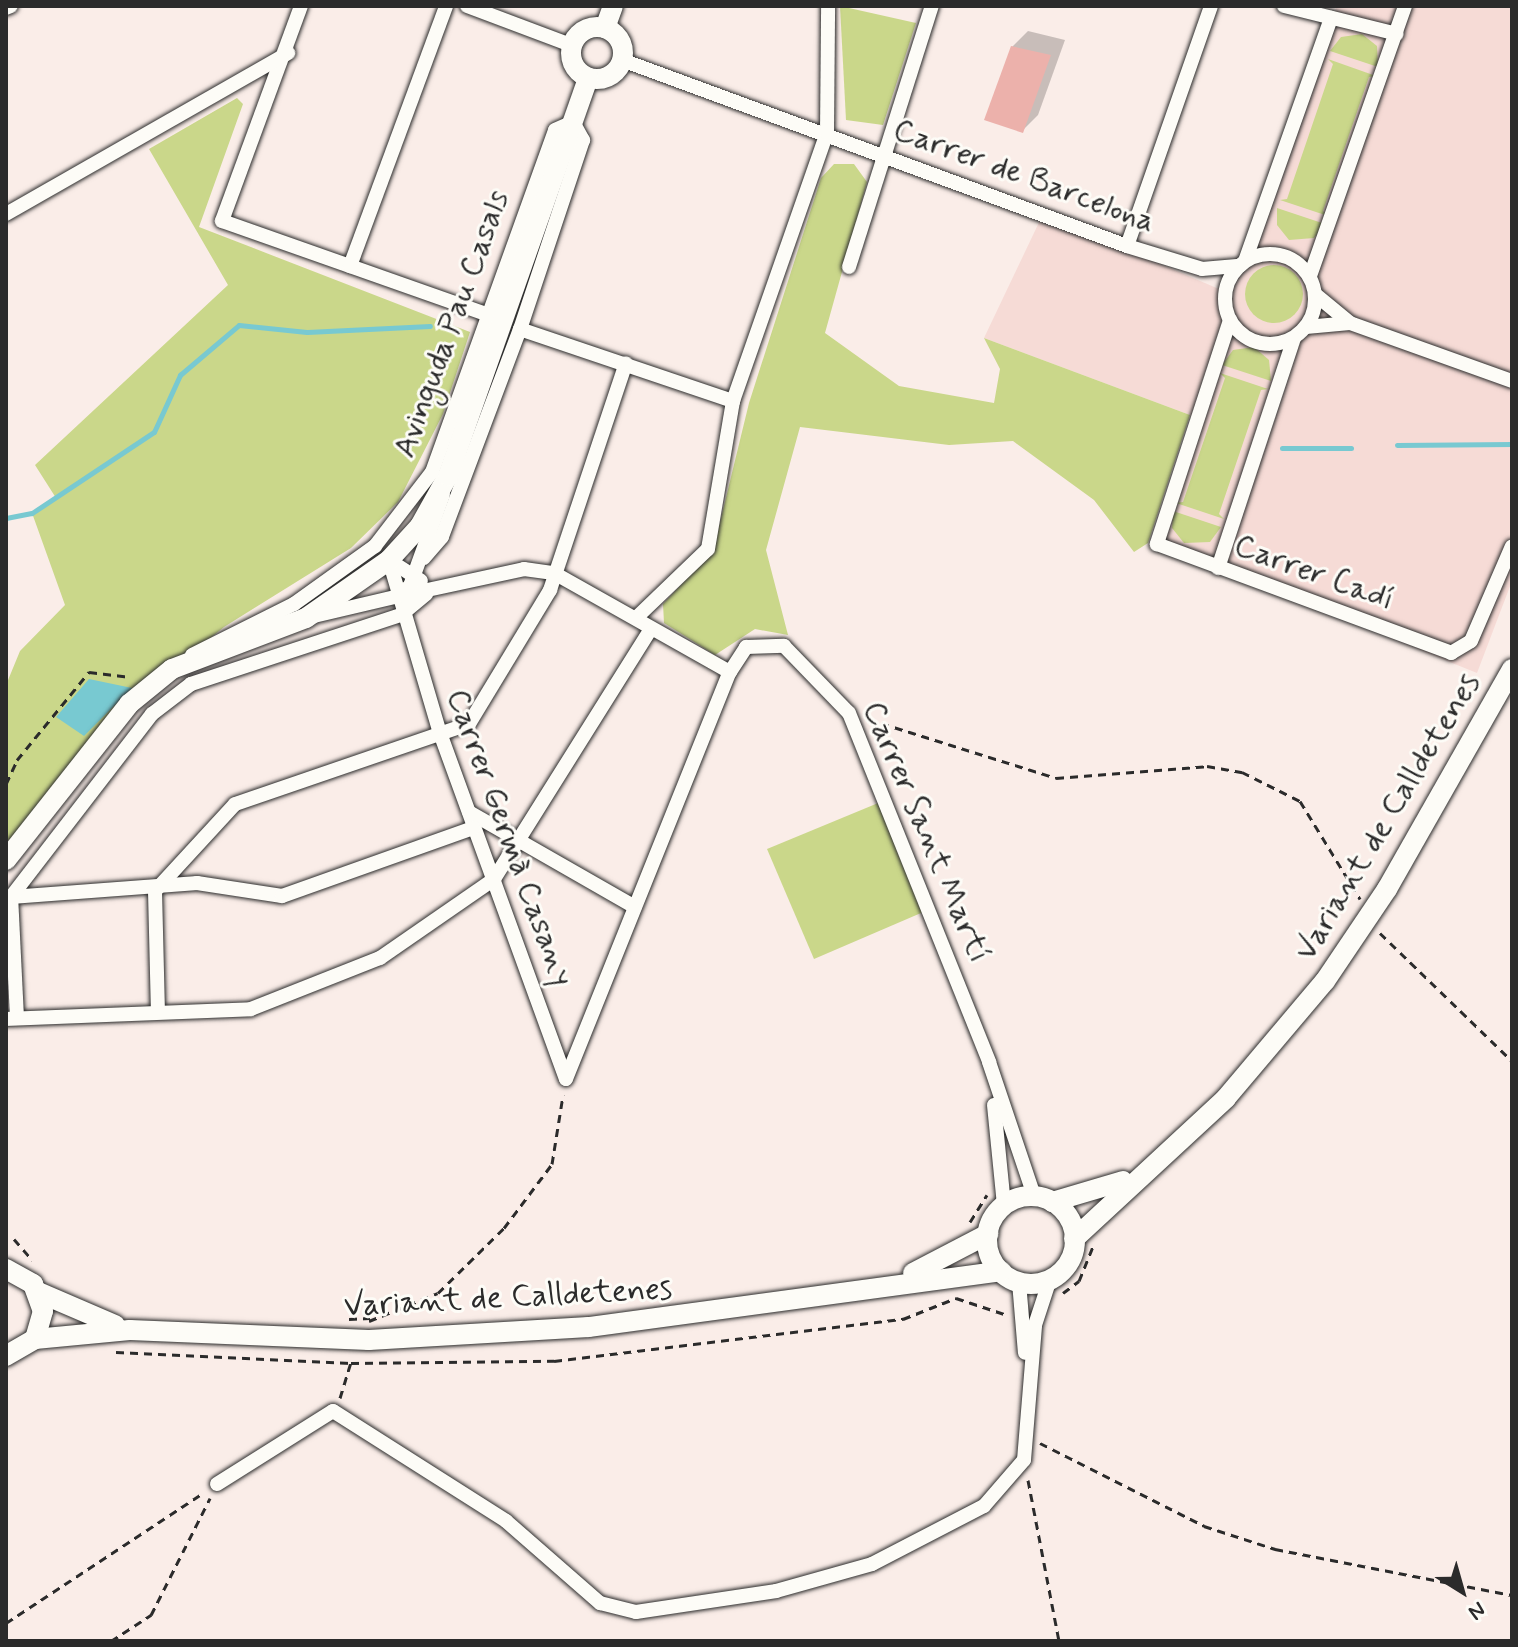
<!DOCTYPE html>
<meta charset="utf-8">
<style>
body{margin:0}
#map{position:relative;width:1518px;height:1647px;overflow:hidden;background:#faede8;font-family:Mynerve,sans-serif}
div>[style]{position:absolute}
.built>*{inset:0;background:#f6dbd6}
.green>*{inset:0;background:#cad78a}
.round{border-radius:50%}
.water>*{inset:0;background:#78c9d1}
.shadow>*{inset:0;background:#0003}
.stream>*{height:5px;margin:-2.5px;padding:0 2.5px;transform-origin:2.5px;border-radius:2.5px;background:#78c9d1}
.building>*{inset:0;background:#ecb1ab}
.path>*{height:3px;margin-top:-1.5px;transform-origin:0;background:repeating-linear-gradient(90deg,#2b2b2b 0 8px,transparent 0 14px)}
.roads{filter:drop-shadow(0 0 2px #2b2b2b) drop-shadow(0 0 2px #2b2b2b)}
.street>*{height:14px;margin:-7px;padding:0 7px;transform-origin:7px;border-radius:7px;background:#fdfcf7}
.street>.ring{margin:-7px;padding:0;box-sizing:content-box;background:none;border:14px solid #fdfcf7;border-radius:50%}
.secondary>*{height:20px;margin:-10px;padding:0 10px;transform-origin:10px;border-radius:10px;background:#fdfcf7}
.secondary>.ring{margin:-10px;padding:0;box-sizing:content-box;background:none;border:20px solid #fdfcf7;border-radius:50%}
span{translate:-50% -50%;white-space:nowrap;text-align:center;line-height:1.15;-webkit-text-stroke:6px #fdfcf7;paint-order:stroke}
.street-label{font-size:32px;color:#2b2b2b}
.frame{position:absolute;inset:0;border:8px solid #2b2b2b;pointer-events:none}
.north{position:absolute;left:1422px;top:1551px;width:80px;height:80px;-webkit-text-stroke:6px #fdfcf7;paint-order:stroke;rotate:143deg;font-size:22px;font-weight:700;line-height:32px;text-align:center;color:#2b2b2b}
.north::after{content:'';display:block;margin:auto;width:28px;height:36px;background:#2b2b2b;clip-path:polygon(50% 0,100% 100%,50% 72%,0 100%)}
</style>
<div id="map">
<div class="built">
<i style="clip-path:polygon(1337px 6px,1512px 6px,1512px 581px,1477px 673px,1157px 544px,1198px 418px,984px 338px,1043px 214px,1226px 292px)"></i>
</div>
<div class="green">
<i style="clip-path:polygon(840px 6px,916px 23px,883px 125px,846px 120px)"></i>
<i style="clip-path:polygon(1362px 34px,1377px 46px,1378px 67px,1330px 51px,1341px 37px)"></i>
<i style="clip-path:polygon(1328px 59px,1376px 76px,1369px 77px,1323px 211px,1328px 216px,1280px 200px,1287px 199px,1333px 64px)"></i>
<i style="clip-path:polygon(237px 98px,243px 104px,199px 227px,470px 332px,443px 414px,398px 502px,351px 548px,224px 627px,129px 704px,6px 860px,6px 685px,20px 651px,65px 605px,32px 513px,56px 498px,35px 465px,228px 285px,149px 149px)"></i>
<i style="clip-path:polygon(834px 164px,854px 164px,867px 182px,825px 333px,899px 386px,994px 403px,1000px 369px,984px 338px,1190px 415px,1148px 543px,1134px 552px,1094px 500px,1013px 441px,949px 445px,800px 427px,766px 550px,788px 635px,755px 629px,715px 655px,664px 623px,663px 604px,713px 551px,749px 403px,821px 178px)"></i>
<i style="clip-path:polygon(1277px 208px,1325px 224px,1314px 238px,1289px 240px,1277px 225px)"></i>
<i class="round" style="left:1245px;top:265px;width:58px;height:58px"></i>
<i style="clip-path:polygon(1254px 347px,1269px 360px,1271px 381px,1222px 365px,1233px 350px)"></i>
<i style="clip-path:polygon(1220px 373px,1268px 389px,1261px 390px,1219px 514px,1224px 519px,1176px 503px,1183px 502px,1225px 378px)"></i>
<i style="clip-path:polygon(1173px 511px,1221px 527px,1210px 542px,1184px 543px,1172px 528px)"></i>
<i style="clip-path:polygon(883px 801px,928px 910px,814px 959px,767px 849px)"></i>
</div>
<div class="water">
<i style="clip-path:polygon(89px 679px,132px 688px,84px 736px,56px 717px)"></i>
</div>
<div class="shadow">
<i style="clip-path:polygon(1028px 31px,1065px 40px,1038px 115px,1022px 131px,1012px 47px)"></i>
</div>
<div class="stream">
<i style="left:1397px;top:445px;width:115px;rotate:-0.5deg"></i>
<i style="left:1282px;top:448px;width:69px"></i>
<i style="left:6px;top:518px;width:26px;rotate:-11deg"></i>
<i style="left:32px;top:513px;width:146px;rotate:-33.6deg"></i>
<i style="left:154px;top:432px;width:63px;rotate:-65.5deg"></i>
<i style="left:180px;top:375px;width:77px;rotate:-40.3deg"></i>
<i style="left:239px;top:325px;width:68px;rotate:5.9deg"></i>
<i style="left:307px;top:332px;width:123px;rotate:-2.8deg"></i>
</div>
<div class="building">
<i style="clip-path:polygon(1011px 46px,1051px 55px,1023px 133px,984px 120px)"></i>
</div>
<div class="path">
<i style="left:868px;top:719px;width:197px;rotate:17.4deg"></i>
<i style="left:1056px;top:778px;width:151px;rotate:-4.5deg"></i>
<i style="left:1207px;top:766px;width:36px;rotate:10deg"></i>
<i style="left:1242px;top:772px;width:65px;rotate:26.6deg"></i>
<i style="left:1300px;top:801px;width:115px;rotate:58.5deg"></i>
<i style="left:6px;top:784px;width:26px;rotate:-65deg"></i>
<i style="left:17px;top:760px;width:114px;rotate:-50.7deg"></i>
<i style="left:89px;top:672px;width:42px;rotate:6.8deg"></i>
<i style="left:1380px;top:933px;width:184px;rotate:44.1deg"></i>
<i style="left:970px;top:1222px;width:32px;rotate:-58deg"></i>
<i style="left:14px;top:1239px;width:28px;rotate:49deg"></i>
<i style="left:1063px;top:1293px;width:20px;rotate:-37deg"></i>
<i style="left:1079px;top:1281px;width:37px;rotate:-68deg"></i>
<i style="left:349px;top:1319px;width:21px;rotate:-3deg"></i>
<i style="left:369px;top:1321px;width:74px;rotate:-22.1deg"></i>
<i style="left:438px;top:1293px;width:93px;rotate:-44.6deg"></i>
<i style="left:504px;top:1228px;width:80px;rotate:-53.1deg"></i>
<i style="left:552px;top:1164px;width:70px;rotate:-80.9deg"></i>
<i style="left:116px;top:1352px;width:235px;rotate:2.7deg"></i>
<i style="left:351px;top:1363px;width:203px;rotate:-0.6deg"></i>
<i style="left:554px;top:1361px;width:352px;rotate:-6.9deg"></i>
<i style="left:903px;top:1319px;width:57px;rotate:-21.6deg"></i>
<i style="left:956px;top:1298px;width:54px;rotate:18.4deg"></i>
<i style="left:340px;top:1398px;width:37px;rotate:-73deg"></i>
<i style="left:1040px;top:1443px;width:184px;rotate:26.8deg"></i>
<i style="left:1204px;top:1526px;width:75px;rotate:17.9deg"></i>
<i style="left:1275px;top:1549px;width:241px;rotate:11deg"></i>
<i style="left:1028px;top:1480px;width:164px;rotate:79.1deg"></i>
<i style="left:6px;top:1623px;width:236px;rotate:-33.4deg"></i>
<i style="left:111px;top:1641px;width:48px;rotate:-33deg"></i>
<i style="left:151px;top:1615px;width:131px;rotate:-63.2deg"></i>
</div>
<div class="roads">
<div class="street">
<i style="left:301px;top:6px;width:229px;rotate:110.2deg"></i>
<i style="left:222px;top:221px;width:283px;rotate:19.4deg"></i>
<i style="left:467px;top:6px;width:111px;rotate:20.6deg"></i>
<i style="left:1284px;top:6px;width:116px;rotate:13.9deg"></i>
<i style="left:6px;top:8px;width:5px;rotate:-22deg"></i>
<i style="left:622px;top:60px;width:538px;rotate:20.22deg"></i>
<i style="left:1127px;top:246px;width:78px;rotate:17deg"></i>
<i style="left:1202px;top:269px;width:38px;rotate:-5deg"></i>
<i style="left:6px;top:214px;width:325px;rotate:-29.7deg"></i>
<i style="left:1127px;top:246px;width:254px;rotate:-70.7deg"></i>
<i class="ring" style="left:1225px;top:254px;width:76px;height:76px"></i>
<i style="left:1245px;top:261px;width:258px;rotate:-70.5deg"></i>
<i style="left:350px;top:266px;width:277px;rotate:-69.7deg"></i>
<i style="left:849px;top:267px;width:274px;rotate:-72.4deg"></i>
<i style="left:1310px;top:276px;width:286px;rotate:-70.6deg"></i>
<i style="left:1316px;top:295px;width:44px;rotate:39.5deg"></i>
<i style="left:1350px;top:323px;width:172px;rotate:19.7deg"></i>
<i style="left:1230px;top:320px;width:236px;rotate:108.1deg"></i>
<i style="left:1157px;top:544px;width:314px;rotate:20.3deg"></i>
<i style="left:1451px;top:653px;width:23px;rotate:-31deg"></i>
<i style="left:1471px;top:641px;width:103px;rotate:-66.7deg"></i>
<i style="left:1306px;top:327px;width:44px;rotate:-5.2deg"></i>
<i style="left:520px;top:329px;width:225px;rotate:18.7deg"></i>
<i style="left:389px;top:560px;width:180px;rotate:73.6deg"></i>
<i style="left:440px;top:733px;width:368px;rotate:70deg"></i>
<i style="left:389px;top:560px;width:38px;rotate:33deg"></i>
<i style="left:1218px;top:568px;width:242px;rotate:-71.7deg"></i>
<i style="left:395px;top:597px;width:132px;rotate:-12.2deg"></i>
<i style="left:524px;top:569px;width:30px;rotate:8deg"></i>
<i style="left:554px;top:573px;width:202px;rotate:29.4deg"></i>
<i style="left:314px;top:616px;width:83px;rotate:-13.2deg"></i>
<i style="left:395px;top:597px;width:19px;rotate:-36deg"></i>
<i style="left:410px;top:586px;width:97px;rotate:-70.1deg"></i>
<i style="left:637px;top:617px;width:98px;rotate:-43.8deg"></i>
<i style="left:708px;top:549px;width:150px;rotate:-80.4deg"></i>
<i style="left:733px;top:401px;width:284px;rotate:-70.7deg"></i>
<i style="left:827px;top:133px;width:127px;rotate:-89.5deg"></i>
<i style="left:192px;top:655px;width:114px;rotate:-26.6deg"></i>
<i style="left:294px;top:604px;width:100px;rotate:-35.6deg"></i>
<i style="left:375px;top:546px;width:93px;rotate:-52.4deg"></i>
<i style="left:432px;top:472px;width:363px;rotate:-70.2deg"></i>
<i style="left:555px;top:130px;width:20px;rotate:-24deg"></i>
<i style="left:573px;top:122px;width:21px;rotate:61deg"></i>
<i style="left:583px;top:140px;width:199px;rotate:108.4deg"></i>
<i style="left:520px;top:329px;width:222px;rotate:110.6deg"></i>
<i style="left:442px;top:537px;width:28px;rotate:131deg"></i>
<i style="left:469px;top:812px;width:191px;rotate:29.8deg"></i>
<i style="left:155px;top:891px;width:118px;rotate:-47.4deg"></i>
<i style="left:235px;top:804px;width:247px;rotate:-18.9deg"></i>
<i style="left:469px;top:724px;width:157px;rotate:-58.8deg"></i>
<i style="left:550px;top:590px;width:239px;rotate:-71.5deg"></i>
<i style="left:155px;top:891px;width:121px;rotate:88.6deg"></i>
<i style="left:11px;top:897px;width:187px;rotate:-4.3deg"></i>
<i style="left:197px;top:883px;width:86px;rotate:8.7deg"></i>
<i style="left:282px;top:896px;width:203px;rotate:-19.6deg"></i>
<i style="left:17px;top:1018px;width:121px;rotate:-92.8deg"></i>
<i style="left:11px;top:897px;width:231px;rotate:-52.4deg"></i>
<i style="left:152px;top:714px;width:49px;rotate:-37.6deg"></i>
<i style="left:191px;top:684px;width:221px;rotate:-18.2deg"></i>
<i style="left:401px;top:615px;width:33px;rotate:-40deg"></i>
<i style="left:6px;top:1019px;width:245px;rotate:-2.3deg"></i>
<i style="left:251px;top:1009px;width:139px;rotate:-21.6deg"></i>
<i style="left:380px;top:958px;width:139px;rotate:-34.7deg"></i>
<i style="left:494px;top:879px;width:295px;rotate:-57.9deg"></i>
<i style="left:566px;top:1079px;width:439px;rotate:-68.1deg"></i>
<i style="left:730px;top:672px;width:30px;rotate:-57deg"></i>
<i style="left:746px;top:647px;width:38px;rotate:-2deg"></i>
<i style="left:784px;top:646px;width:93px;rotate:45.9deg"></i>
<i style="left:849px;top:713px;width:376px;rotate:68.1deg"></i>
<i style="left:989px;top:1062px;width:141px;rotate:71.4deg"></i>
<i style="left:994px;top:1105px;width:101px;rotate:84.3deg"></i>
<i style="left:1019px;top:1282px;width:71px;rotate:85.2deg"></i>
<i style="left:217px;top:1484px;width:137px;rotate:-32.2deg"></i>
<i style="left:333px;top:1411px;width:205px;rotate:32.4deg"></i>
<i style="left:506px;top:1521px;width:125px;rotate:41.1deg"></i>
<i style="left:600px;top:1603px;width:37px;rotate:14deg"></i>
<i style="left:636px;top:1612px;width:142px;rotate:-8.5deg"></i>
<i style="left:776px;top:1591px;width:100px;rotate:-15.7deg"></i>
<i style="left:872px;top:1564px;width:126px;rotate:-27.4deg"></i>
<i style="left:984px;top:1506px;width:61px;rotate:-49deg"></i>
<i style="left:1024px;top:1460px;width:135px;rotate:-85.3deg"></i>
<i style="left:1035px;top:1325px;width:48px;rotate:-71.9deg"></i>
</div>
<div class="secondary">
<i class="ring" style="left:571px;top:27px;width:32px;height:32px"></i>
<i style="left:605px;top:28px;width:23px;rotate:-70deg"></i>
<i style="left:6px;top:860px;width:199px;rotate:-51.7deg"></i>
<i style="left:129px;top:704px;width:55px;rotate:-39.1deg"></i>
<i style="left:172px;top:669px;width:143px;rotate:-20.8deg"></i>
<i style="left:306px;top:618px;width:101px;rotate:-34.9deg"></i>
<i style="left:389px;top:560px;width:46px;rotate:-47.6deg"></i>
<i style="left:420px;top:526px;width:57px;rotate:-60.8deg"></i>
<i style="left:448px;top:476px;width:422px;rotate:-70.6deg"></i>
<i class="ring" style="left:987px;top:1196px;width:68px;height:68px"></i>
<i style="left:1052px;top:1202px;width:74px;rotate:-16.5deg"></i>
<i style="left:1074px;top:1239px;width:207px;rotate:-42.8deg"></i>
<i style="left:1226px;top:1098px;width:153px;rotate:-49.8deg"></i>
<i style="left:1325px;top:981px;width:111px;rotate:-56deg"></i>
<i style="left:1387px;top:889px;width:253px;rotate:-60.4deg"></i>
<i style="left:6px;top:1269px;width:31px;rotate:29deg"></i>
<i style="left:33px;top:1284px;width:29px;rotate:70deg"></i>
<i style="left:43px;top:1311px;width:29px;rotate:106deg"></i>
<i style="left:35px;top:1339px;width:34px;rotate:150deg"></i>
<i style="left:913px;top:1273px;width:85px;rotate:-27.5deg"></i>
<i style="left:38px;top:1292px;width:84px;rotate:23.2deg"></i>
<i style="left:35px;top:1339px;width:95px;rotate:-5.4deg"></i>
<i style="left:130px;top:1330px;width:239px;rotate:2.4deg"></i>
<i style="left:369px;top:1340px;width:220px;rotate:-3.4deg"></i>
<i style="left:589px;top:1327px;width:416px;rotate:-7.7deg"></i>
</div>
</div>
<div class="street-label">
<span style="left:1024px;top:176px;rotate:20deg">Carrer de Barcelona</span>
<span style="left:452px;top:324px;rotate:-70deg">Avinguda Pau Casals</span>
<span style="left:1314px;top:573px;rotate:20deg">Carrer Cadí</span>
<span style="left:1388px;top:817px;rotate:-59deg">Variant de Calldetenes</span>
<span style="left:926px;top:832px;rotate:67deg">Carrer Sant Martí</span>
<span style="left:509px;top:838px;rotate:70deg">Carrer Germà Casany</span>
<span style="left:508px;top:1298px;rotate:-3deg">Variant de Calldetenes</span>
</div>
<div class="frame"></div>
<div class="north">N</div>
</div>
